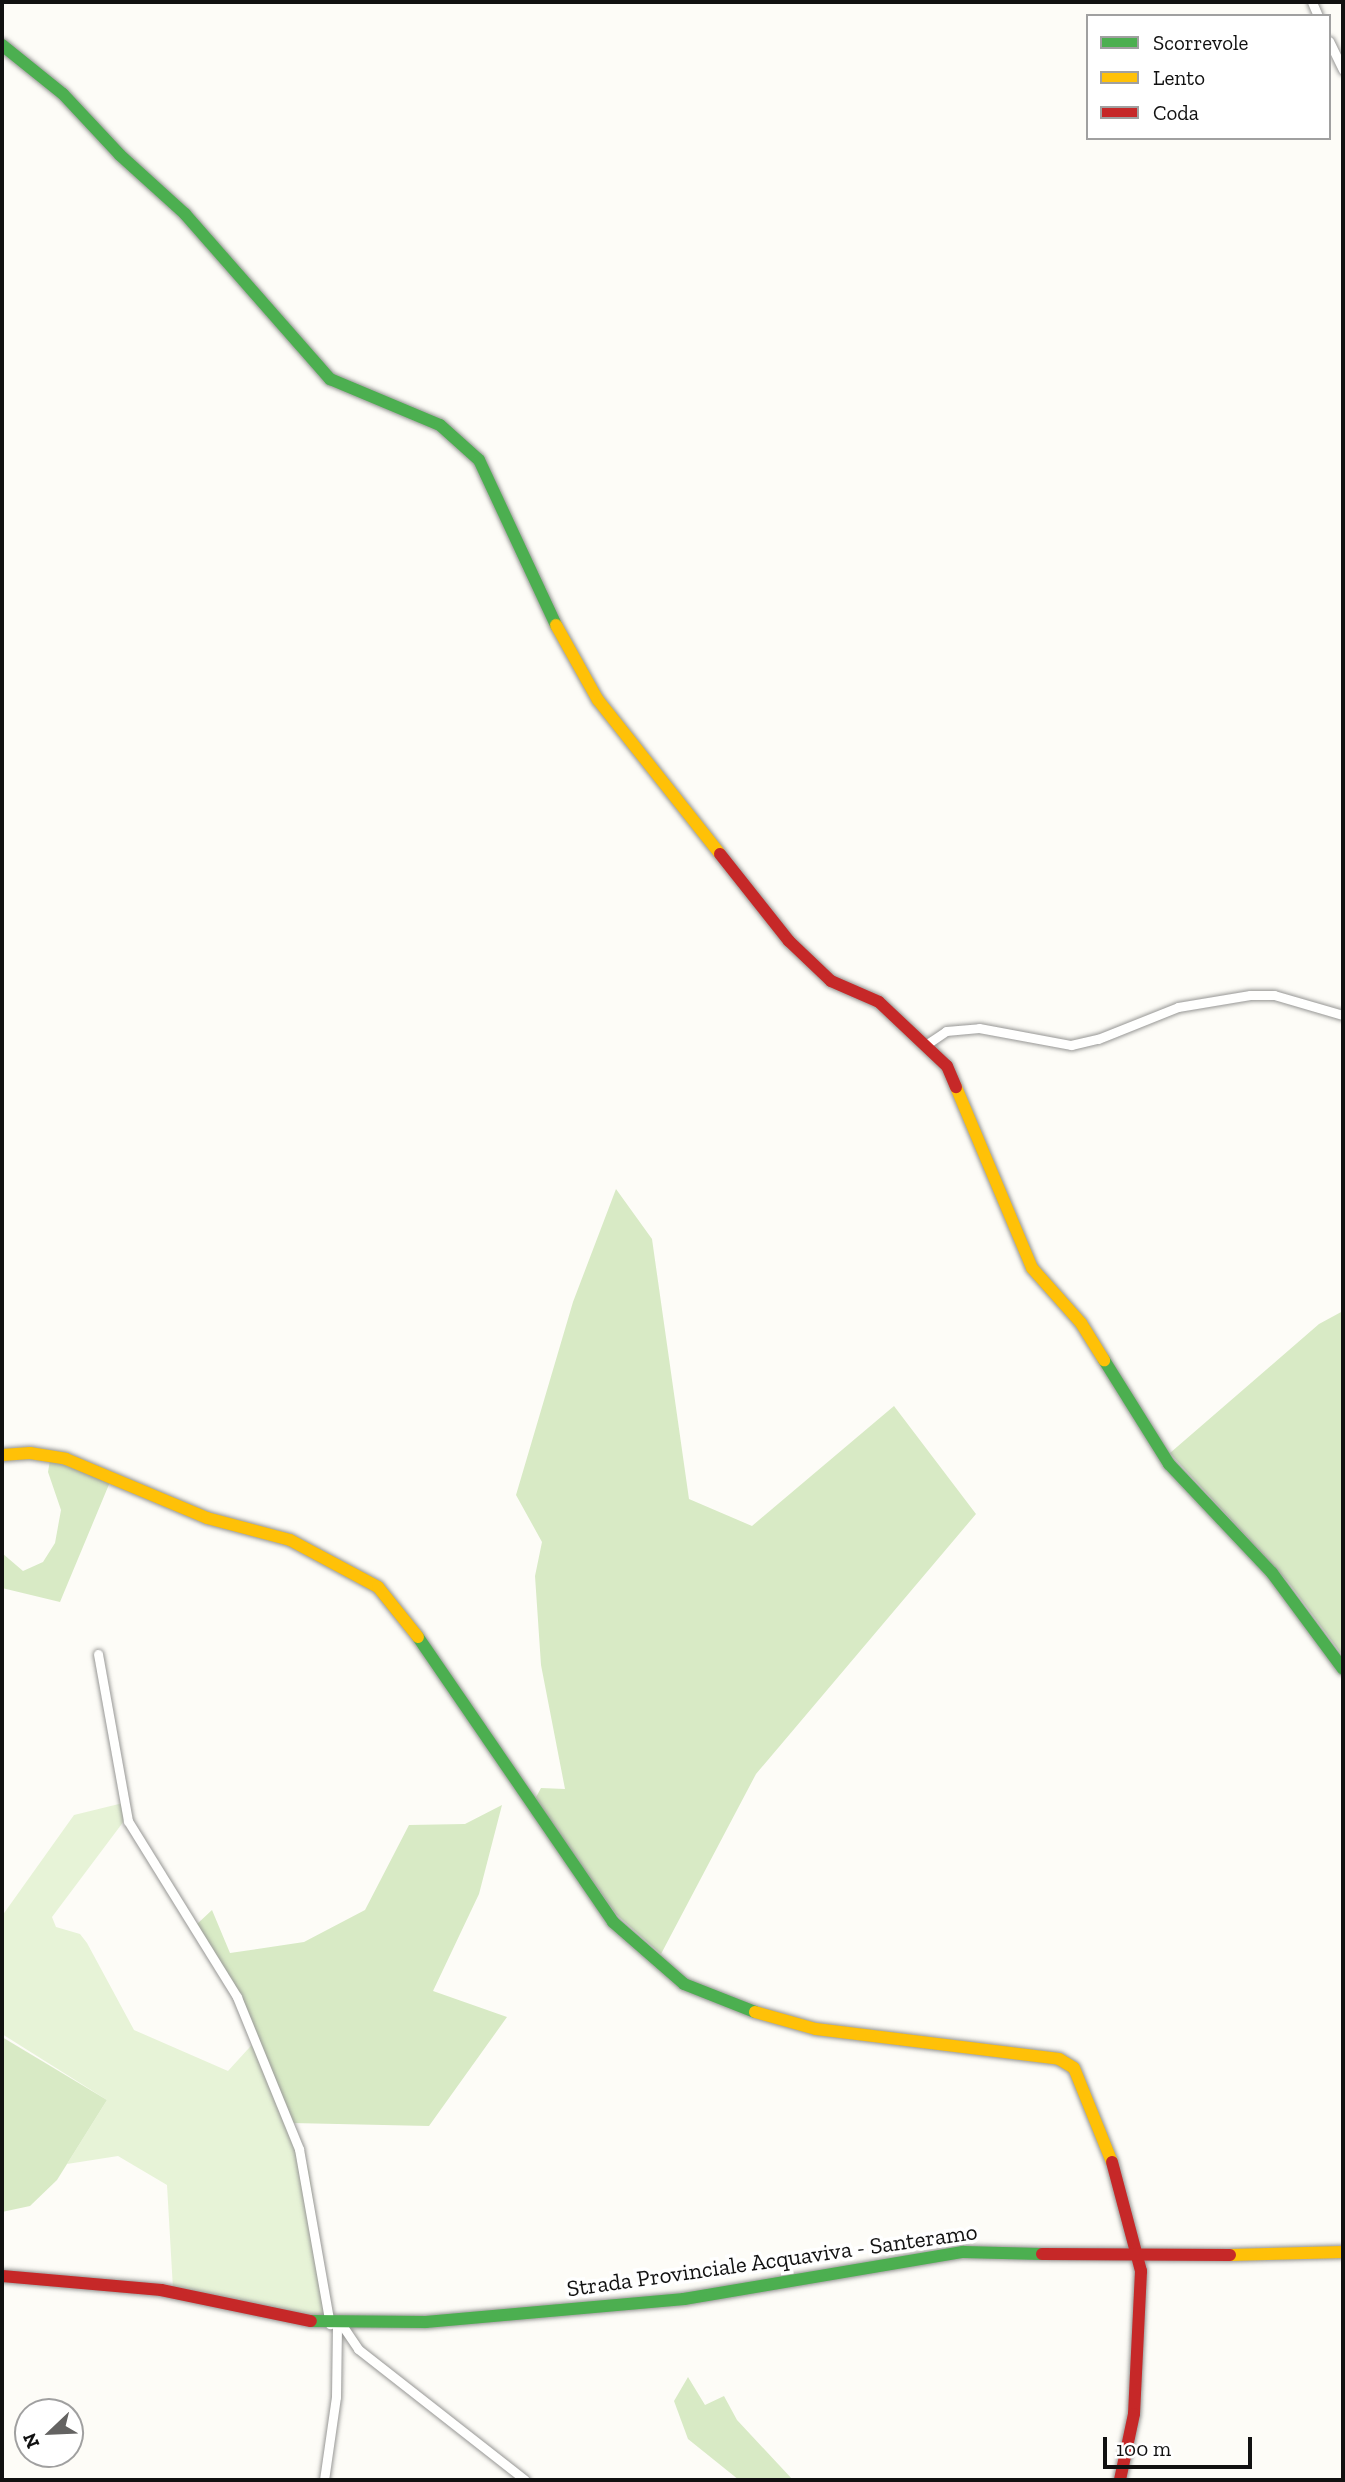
<!DOCTYPE html>
<style>
body{margin:0}
#map{position:relative;width:1345px;height:2482px;overflow:hidden;background:#fdfcf7;font-family:"Zilla Slab",serif}
div>[style]{position:absolute}
.green>*{inset:0;background:#e7f3d7}
.forest>*{inset:0;background:#d8eac5}
.roads{filter:drop-shadow(0 0 2px #979795) drop-shadow(0 0 2px #979795)}
.street>*{height:9px;margin:-4.5px;padding:0 4.5px;transform-origin:4.5px;border-radius:4.5px;background:#fffffe}
.fast>*{height:12px;margin:-6px;padding:0 6px;transform-origin:6px;border-radius:6px;background:#4caf50}
.slow>*{height:12px;margin:-6px;padding:0 6px;transform-origin:6px;border-radius:6px;background:#ffc107}
.jam>*{height:12px;margin:-6px;padding:0 6px;transform-origin:6px;border-radius:6px;background:#c62828}
span{translate:-50% -50%;white-space:nowrap;text-align:center;line-height:1.15;-webkit-text-stroke:7px #fff;paint-order:stroke}
.street-label{font-size:23px;color:#111}
.frame{position:absolute;inset:0;border:4px solid #111;pointer-events:none}
.legend{position:absolute;left:1086px;top:14px;width:245px;height:126px;box-sizing:border-box;background:#fff;border:2px solid #a0a0a0;margin:0;padding:9px 12px;list-style:none;font-size:21px;color:#111}
.legend li{display:flex;align-items:center;gap:14px;height:35px}
.legend b{width:35px;border:2px solid #a0a0a0}
.north{position:absolute;left:14px;top:2398px;width:70px;height:70px;box-sizing:border-box;background:#fff;border:2px solid #a0a0a0;border-radius:50%;rotate:247deg;font-size:19px;font-weight:700;line-height:28px;text-align:center;color:#111}
.north::after{content:'';display:block;margin:auto;width:24px;height:32px;background:#646362;clip-path:polygon(50% 0,100% 100%,50% 72%,0 100%)}
.scale{position:absolute;left:1103px;top:2437px;width:149px;height:32px;box-sizing:border-box;border:4px solid #111;border-top:0;padding-left:9px;font-size:21px;line-height:24px;white-space:nowrap;color:#111;-webkit-text-stroke:5px #fff;paint-order:stroke}
</style>
<div id="map">
<div class="green">
<i style="clip-path:polygon(123px 1803px,124px 1821px,52px 1917px,56px 1927px,80px 1934px,87px 1943px,134px 2030px,228px 2071px,259px 2037px,309px 2170px,330px 2314px,324px 2321px,173px 2289px,167px 2185px,118px 2156px,67px 2164px,107px 2100px,2px 2034px,2px 1916px,74px 1815px)"></i>
</div>
<div class="forest">
<i style="clip-path:polygon(616px 1189px,652px 1239px,689px 1499px,752px 1526px,894px 1406px,976px 1514px,756px 1774px,661px 1954px,616px 1914px,535px 1799px,541px 1788px,565px 1789px,541px 1665px,535px 1576px,542px 1542px,516px 1495px,573px 1302px)"></i>
<i style="clip-path:polygon(1343px 1311px,1343px 1656px,1289px 1583px,1170px 1453px,1319px 1324px)"></i>
<i style="clip-path:polygon(50px 1460px,110px 1482px,60px 1602px,2px 1588px,2px 1553px,23px 1571px,43px 1562px,55px 1543px,61px 1510px,48px 1472px)"></i>
<i style="clip-path:polygon(502px 1805px,479px 1894px,433px 1991px,507px 2017px,429px 2126px,292px 2123px,253px 2024px,196px 1925px,212px 1910px,230px 1953px,304px 1942px,365px 1910px,409px 1825px,465px 1824px)"></i>
<i style="clip-path:polygon(2px 2037px,107px 2100px,57px 2180px,30px 2206px,2px 2212px)"></i>
<i style="clip-path:polygon(688px 2377px,705px 2405px,724px 2396px,737px 2420px,793px 2480px,739px 2480px,688px 2439px,674px 2401px)"></i>
</div>
<div class="roads">
<div class="street">
<i style="left:1312px;top:2px;width:15px;rotate:67deg"></i>
<i style="left:1329px;top:41px;width:32px;rotate:64deg"></i>
<i style="left:927px;top:1044px;width:23px;rotate:-34deg"></i>
<i style="left:946px;top:1031px;width:33px;rotate:-5deg"></i>
<i style="left:979px;top:1028px;width:94px;rotate:10.5deg"></i>
<i style="left:1071px;top:1045px;width:28px;rotate:-13deg"></i>
<i style="left:1098px;top:1039px;width:86px;rotate:-21.8deg"></i>
<i style="left:1178px;top:1007px;width:73px;rotate:-9.5deg"></i>
<i style="left:1250px;top:995px;width:24px"></i>
<i style="left:1274px;top:995px;width:72px;rotate:16.2deg"></i>
<i style="left:98px;top:1654px;width:170px;rotate:79.8deg"></i>
<i style="left:128px;top:1821px;width:207px;rotate:58.2deg"></i>
<i style="left:237px;top:1997px;width:164px;rotate:67.8deg"></i>
<i style="left:299px;top:2149px;width:178px;rotate:80deg"></i>
<i style="left:342px;top:2325px;width:29px;rotate:56deg"></i>
<i style="left:358px;top:2349px;width:212px;rotate:38.1deg"></i>
<i style="left:324px;top:2480px;width:84px;rotate:-81.8deg"></i>
<i style="left:336px;top:2397px;width:72px;rotate:-89.2deg"></i>
</div>
<div class="fast">
<i style="left:2px;top:45px;width:78px;rotate:38.8deg"></i>
<i style="left:63px;top:94px;width:83px;rotate:46.9deg"></i>
<i style="left:120px;top:155px;width:88px;rotate:42.2deg"></i>
<i style="left:185px;top:214px;width:220px;rotate:48.7deg"></i>
<i style="left:330px;top:379px;width:119px;rotate:22.7deg"></i>
<i style="left:440px;top:425px;width:52px;rotate:41.9deg"></i>
<i style="left:479px;top:460px;width:182px;rotate:65deg"></i>
<i style="left:1104px;top:1360px;width:123px;rotate:58deg"></i>
<i style="left:1169px;top:1464px;width:150px;rotate:46.6deg"></i>
<i style="left:1272px;top:1573px;width:119px;rotate:53.5deg"></i>
<i style="left:418px;top:1637px;width:345px;rotate:55.6deg"></i>
<i style="left:613px;top:1922px;width:94px;rotate:41.1deg"></i>
<i style="left:684px;top:1984px;width:76px;rotate:21.5deg"></i>
<i style="left:311px;top:2321px;width:115px;rotate:0.5deg"></i>
<i style="left:426px;top:2322px;width:259px;rotate:-5.1deg"></i>
<i style="left:684px;top:2299px;width:283px;rotate:-9.6deg"></i>
<i style="left:963px;top:2252px;width:79px;rotate:1.5deg"></i>
</div>
<div class="slow">
<i style="left:556px;top:625px;width:86px;rotate:60.8deg"></i>
<i style="left:598px;top:700px;width:196px;rotate:51.6deg"></i>
<i style="left:956px;top:1087px;width:196px;rotate:67.2deg"></i>
<i style="left:1032px;top:1268px;width:74px;rotate:48.3deg"></i>
<i style="left:1081px;top:1323px;width:44px;rotate:58.1deg"></i>
<i style="left:2px;top:1455px;width:28px;rotate:-4deg"></i>
<i style="left:30px;top:1453px;width:36px;rotate:9deg"></i>
<i style="left:66px;top:1459px;width:153px;rotate:22.7deg"></i>
<i style="left:207px;top:1518px;width:86px;rotate:14.8deg"></i>
<i style="left:290px;top:1540px;width:100px;rotate:28.1deg"></i>
<i style="left:378px;top:1587px;width:64px;rotate:51.3deg"></i>
<i style="left:755px;top:2012px;width:63px;rotate:15.6deg"></i>
<i style="left:816px;top:2029px;width:245px;rotate:7deg"></i>
<i style="left:1059px;top:2059px;width:17px;rotate:31deg"></i>
<i style="left:1074px;top:2068px;width:101px;rotate:68deg"></i>
<i style="left:1230px;top:2255px;width:113px;rotate:-1.5deg"></i>
</div>
<div class="jam">
<i style="left:720px;top:854px;width:111px;rotate:51.6deg"></i>
<i style="left:789px;top:941px;width:58px;rotate:43.6deg"></i>
<i style="left:831px;top:981px;width:52px;rotate:23.6deg"></i>
<i style="left:879px;top:1002px;width:93px;rotate:43.3deg"></i>
<i style="left:947px;top:1066px;width:23px;rotate:67deg"></i>
<i style="left:1112px;top:2162px;width:113px;rotate:75.1deg"></i>
<i style="left:1141px;top:2271px;width:143px;rotate:92.8deg"></i>
<i style="left:1134px;top:2414px;width:67px;rotate:102deg"></i>
<i style="left:1042px;top:2254px;width:188px;rotate:0.3deg"></i>
<i style="left:2px;top:2276px;width:160px;rotate:5deg"></i>
<i style="left:161px;top:2290px;width:153px;rotate:11.7deg"></i>
</div>
</div>
<div class="street-label">
<span style="left:772px;top:2260px;rotate:-8deg">Strada Provinciale Acquaviva - Santeramo</span>
</div>
<div class="frame"></div>
<ul class="legend">
<li><b style="height:9px;background:#4caf50"></b>Scorrevole</li>
<li><b style="height:9px;background:#ffc107"></b>Lento</li>
<li><b style="height:9px;background:#c62828"></b>Coda</li>
</ul>
<div class="north">N</div>
<div class="scale">100 m</div>
</div>
